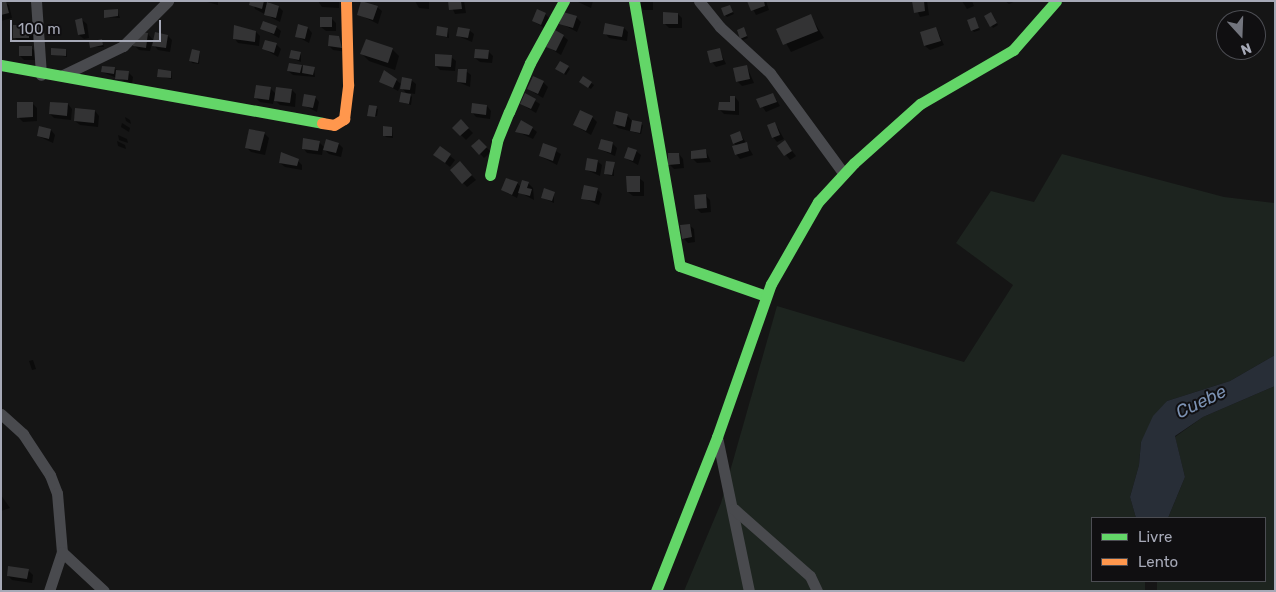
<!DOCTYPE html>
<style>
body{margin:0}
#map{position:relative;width:1276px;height:592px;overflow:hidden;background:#151515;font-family:Rubik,sans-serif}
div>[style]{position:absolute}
.green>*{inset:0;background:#1d241f}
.water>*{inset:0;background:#282e37}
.shadow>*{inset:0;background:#0007}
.building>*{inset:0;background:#333334}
.street>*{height:11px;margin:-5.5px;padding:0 5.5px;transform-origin:5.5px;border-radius:5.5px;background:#494a4e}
.fast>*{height:11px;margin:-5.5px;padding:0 5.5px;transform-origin:5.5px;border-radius:5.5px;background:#63d668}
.slow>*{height:11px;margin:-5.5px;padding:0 5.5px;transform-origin:5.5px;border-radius:5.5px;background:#ff974d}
span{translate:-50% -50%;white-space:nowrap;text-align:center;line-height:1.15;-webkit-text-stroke:4px #100f11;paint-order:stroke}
.water-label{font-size:18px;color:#7c92b3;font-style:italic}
.frame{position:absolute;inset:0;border:2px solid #a6a9b7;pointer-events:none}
.legend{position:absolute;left:1091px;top:517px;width:175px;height:65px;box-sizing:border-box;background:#100f11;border:1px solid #4c4d53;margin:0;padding:6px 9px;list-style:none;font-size:15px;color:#a6a9b7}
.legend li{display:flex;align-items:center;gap:10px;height:25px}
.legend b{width:25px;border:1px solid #4c4d53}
.north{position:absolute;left:1216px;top:10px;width:50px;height:50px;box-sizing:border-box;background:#100f11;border:1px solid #4c4d53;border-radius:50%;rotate:160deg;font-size:14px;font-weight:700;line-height:20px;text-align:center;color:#a6a9b7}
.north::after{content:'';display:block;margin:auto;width:18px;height:22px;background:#73757e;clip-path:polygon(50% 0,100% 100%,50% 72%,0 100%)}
.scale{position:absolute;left:10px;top:20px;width:151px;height:22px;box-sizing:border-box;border:2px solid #a6a9b7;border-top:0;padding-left:6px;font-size:15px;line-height:18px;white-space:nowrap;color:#a6a9b7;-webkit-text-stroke:4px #100f11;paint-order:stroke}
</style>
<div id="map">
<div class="green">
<i style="clip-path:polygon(1062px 154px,1224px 197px,1275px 203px,1275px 355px,1230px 381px,1167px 401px,1141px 442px,1139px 465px,1130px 497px,1136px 518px,1092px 518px,1092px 581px,1145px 581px,1145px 591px,684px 591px,721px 503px,777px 306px,964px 362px,1013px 285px,956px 243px,991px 191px,1034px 202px)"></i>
<i style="clip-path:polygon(1275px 386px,1275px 591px,1157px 591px,1157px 581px,1265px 581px,1265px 518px,1168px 518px,1185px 477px,1175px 437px,1203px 417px)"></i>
</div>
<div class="water">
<i style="clip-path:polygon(1275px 355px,1275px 386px,1203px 417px,1175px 436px,1185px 477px,1168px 518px,1136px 518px,1130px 497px,1139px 465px,1141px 442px,1153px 416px,1167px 401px,1230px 381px)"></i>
</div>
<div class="shadow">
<i style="clip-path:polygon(1px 1px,9px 5px,12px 18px,1px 21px)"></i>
<i style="clip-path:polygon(204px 1px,218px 1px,218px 5px)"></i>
<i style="clip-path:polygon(252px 1px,269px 1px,269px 4px,279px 7px,283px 11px,280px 22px,255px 9px)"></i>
<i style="clip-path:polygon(318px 1px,339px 1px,339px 8px,322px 7px)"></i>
<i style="clip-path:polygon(415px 1px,429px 1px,429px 9px,419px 8px)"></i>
<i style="clip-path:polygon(449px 1px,464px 1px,466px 13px,455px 14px)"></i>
<i style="clip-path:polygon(576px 1px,593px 1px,591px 8px)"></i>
<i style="clip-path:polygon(639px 1px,653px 1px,653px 10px,643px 10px)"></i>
<i style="clip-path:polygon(749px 1px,766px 1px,769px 10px,756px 15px)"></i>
<i style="clip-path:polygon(913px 1px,927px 1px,929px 15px,920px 17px)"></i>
<i style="clip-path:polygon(962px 1px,972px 1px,974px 6px,967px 9px)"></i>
<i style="clip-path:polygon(1005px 1px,1016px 1px,1009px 4px)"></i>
<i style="clip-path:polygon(729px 6px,734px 14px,727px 17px,725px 15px)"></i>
<i style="clip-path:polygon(377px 7px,382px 11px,378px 24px,358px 14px)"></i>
<i style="clip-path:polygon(117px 10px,120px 18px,106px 17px)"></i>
<i style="clip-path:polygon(545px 14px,550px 19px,546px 29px,533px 21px)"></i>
<i style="clip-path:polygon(678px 14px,682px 18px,682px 28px,669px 28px,664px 23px)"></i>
<i style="clip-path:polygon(810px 15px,824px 38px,791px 52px,778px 29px)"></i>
<i style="clip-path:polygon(993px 16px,998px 25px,993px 28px,986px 17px)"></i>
<i style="clip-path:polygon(576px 17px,581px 22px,577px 32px,560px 23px)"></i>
<i style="clip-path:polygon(331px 18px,336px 23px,336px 31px,326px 31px,321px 27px)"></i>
<i style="clip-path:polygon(974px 18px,980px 30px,974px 32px,972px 30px)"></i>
<i style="clip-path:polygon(82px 20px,87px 24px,89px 38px,84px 39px,79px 35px)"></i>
<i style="clip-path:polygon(28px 26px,33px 31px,33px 42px,19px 42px,14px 37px)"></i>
<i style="clip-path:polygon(235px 26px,256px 32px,260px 36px,259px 46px,238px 43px,234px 38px)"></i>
<i style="clip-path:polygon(276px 27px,281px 31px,279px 38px,261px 28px)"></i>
<i style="clip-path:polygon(308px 28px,312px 33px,309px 43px,296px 36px)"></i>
<i style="clip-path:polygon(624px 28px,628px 32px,627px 41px,609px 38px,605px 33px)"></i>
<i style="clip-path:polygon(936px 28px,944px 45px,930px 50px,925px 46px)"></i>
<i style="clip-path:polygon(448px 29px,449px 38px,438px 35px)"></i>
<i style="clip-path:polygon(743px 29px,748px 38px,743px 40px,741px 38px)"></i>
<i style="clip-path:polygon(469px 30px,474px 34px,472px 42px,458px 36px)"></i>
<i style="clip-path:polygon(148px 34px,154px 41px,168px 36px,172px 40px,170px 52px,158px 50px,152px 43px,150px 51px,139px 50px,134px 45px)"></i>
<i style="clip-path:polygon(330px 36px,347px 52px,333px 50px,329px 46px)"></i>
<i style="clip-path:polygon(563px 36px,568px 40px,561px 55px,548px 47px)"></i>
<i style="clip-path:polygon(102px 41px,104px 47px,91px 47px)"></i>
<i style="clip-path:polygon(276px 44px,281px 49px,278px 57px,264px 49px)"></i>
<i style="clip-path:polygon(31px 48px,36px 52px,36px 60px,24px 60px,20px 56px)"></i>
<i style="clip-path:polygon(392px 49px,399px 56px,395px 70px,369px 61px,362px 54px)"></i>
<i style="clip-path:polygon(719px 49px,726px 64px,716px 67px,712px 62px)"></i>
<i style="clip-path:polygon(66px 50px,67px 57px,52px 54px)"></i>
<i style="clip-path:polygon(488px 51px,493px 56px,492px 63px,480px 62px,475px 58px)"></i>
<i style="clip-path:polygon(200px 52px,199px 64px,192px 63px,191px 61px)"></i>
<i style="clip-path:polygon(301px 53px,301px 62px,291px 58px)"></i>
<i style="clip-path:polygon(451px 57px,456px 61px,455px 71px,440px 70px,436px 66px)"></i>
<i style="clip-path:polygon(560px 62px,570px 69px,566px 75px,558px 70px)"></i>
<i style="clip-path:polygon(301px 66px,314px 68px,315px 77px,293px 75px,288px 71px)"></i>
<i style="clip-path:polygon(747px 67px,754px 83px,742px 86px,737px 81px)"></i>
<i style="clip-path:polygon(114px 69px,129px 73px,133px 77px,132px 84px,102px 72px)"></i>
<i style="clip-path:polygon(466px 71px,471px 75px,470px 87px,458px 82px)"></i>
<i style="clip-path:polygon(171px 72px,172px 79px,158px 76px)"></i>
<i style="clip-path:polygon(583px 78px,594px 85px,591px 89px,580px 82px)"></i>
<i style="clip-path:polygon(396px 80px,401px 84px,398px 91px,381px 82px)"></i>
<i style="clip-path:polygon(411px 80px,416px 84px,415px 94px,409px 93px,412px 97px,411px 105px,401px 102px,407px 94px,402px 88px)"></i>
<i style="clip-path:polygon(543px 82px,548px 87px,543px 98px,528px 89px)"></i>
<i style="clip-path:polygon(270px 88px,276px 94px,292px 90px,296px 94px,295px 107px,280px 105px,274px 99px,273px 104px,260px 102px,255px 97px)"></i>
<i style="clip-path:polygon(773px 94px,780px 106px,766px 112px,758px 100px)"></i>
<i style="clip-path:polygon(525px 95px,540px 104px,536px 113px,521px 104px)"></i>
<i style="clip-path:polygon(315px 97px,319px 102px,317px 112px,303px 105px)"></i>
<i style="clip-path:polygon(735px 97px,739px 102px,739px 115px,724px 114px,720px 110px)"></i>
<i style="clip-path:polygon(32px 103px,37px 108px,37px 121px,23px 122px,18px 117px)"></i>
<i style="clip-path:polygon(68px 104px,72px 109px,71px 120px,54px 118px,50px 114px)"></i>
<i style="clip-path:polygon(370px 106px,378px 109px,377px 116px,368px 116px)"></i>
<i style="clip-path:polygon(487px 106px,491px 111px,490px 119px,476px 117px,472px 112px)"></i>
<i style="clip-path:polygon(95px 111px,99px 116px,98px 127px,80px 125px,75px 121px)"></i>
<i style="clip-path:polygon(627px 115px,632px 121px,643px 125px,641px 134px,618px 128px,614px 124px)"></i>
<i style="clip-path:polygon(125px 117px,130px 120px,131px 124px,126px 121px)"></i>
<i style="clip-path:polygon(592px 117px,597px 122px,591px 135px,574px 125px)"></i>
<i style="clip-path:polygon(461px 121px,473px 133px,466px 140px,454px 128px)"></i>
<i style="clip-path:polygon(122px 123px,130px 128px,129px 132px,121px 127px)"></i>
<i style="clip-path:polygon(775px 123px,784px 139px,777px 142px,773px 137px)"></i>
<i style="clip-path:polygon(392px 128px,393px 138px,386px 137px,384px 135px)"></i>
<i style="clip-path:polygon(532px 128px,537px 132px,533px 139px,516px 131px)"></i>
<i style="clip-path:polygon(51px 130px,55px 135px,53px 143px,38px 136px)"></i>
<i style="clip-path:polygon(264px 133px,269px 138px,265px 155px,251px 152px,247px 148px)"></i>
<i style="clip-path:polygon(740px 133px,753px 155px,740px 159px,736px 154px,737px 146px,734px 143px)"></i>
<i style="clip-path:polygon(118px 135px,127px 139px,128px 143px,119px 140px)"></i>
<i style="clip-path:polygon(479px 140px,491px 152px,484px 158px,473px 146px)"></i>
<i style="clip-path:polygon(117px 141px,125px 145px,126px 149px,118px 146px)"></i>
<i style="clip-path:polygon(319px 142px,325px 148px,339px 144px,343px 148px,341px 157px,329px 154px,323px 148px,322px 155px,307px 153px,303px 148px)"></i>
<i style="clip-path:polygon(785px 142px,796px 156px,790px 160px,779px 146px)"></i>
<i style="clip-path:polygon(613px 144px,617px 148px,615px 156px,599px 149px)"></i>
<i style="clip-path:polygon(544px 145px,561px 154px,557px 165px,540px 156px)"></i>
<i style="clip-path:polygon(440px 148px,455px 160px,450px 167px,435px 155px)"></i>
<i style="clip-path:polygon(636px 151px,641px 155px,638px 165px,625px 158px)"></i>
<i style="clip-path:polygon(706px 151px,711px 162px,697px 163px,692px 158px)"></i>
<i style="clip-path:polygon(679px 154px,683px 159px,684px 168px,674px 169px,669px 164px)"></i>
<i style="clip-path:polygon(298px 161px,302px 165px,302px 170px,285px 167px,280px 163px)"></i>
<i style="clip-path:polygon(597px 161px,602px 165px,600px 176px,587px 170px)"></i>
<i style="clip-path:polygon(460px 163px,476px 180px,467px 187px,451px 170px)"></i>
<i style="clip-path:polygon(614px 163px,614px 176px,607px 175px,605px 173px)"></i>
<i style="clip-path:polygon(639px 178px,644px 182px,644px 196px,633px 196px,628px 192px)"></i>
<i style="clip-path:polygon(517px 183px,521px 187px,528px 183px,533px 188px,534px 200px,519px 192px,517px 198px,502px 190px)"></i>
<i style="clip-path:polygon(597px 189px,602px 194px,599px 205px,583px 198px)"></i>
<i style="clip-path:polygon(554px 193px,554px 203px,543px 198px)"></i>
<i style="clip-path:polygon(705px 195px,710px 200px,711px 212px,701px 213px,696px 208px)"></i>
<i style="clip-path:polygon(689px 225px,694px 229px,695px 242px,688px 243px,683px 238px)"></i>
<i style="clip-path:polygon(33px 360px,36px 369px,32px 370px,29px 361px)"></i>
<i style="clip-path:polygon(1px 495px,10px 508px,1px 511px)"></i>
<i style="clip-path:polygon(28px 570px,33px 575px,32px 583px,12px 580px,8px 576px)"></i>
</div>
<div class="building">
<i style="clip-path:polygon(1px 1px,6px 1px,9px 13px,1px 15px)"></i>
<i style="clip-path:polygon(250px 1px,264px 1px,262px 9px,249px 5px)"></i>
<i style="clip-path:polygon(361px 1px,378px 6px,373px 20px,357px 15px)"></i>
<i style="clip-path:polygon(448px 1px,461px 1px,462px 9px,449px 10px)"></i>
<i style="clip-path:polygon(747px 1px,764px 1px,765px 6px,751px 11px)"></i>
<i style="clip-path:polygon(912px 1px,924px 1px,925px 11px,914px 13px)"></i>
<i style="clip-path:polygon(267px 2px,279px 6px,276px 18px,264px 15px)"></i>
<i style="clip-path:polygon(730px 5px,733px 12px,724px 16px,721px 8px)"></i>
<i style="clip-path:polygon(118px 9px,118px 16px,104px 18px,104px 10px)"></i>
<i style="clip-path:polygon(537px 9px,546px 13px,541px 25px,532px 21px)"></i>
<i style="clip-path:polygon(563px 12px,577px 16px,573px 28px,559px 24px)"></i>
<i style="clip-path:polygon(663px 12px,678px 13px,678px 24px,663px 24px)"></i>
<i style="clip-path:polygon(991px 12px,997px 23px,990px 27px,984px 16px)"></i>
<i style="clip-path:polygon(811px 14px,818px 31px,783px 45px,776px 29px)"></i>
<i style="clip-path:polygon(320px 17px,332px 17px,332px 27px,320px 27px)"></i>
<i style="clip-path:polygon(975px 17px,979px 28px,971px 31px,967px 20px)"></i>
<i style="clip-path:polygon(82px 18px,85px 34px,78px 35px,75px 20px)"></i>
<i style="clip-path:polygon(263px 21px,277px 26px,274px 34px,260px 29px)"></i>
<i style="clip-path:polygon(605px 23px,624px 27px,622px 37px,603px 34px)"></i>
<i style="clip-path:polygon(298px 24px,308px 27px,305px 39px,295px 37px)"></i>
<i style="clip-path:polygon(13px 25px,29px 25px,29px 38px,13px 38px)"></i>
<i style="clip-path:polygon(234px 25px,256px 31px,255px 42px,233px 39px)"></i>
<i style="clip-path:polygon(437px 26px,448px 28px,447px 37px,436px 35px)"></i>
<i style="clip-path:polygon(458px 27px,470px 29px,468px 38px,456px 36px)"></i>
<i style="clip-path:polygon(744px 27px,747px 36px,740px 39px,737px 30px)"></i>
<i style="clip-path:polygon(936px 27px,941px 41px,924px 46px,920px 32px)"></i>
<i style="clip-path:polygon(555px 30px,564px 35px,556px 51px,546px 47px)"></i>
<i style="clip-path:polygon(135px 31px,148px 33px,146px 48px,133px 46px)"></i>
<i style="clip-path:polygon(155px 32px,168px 35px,166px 48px,152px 46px)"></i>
<i style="clip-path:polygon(329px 35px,339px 36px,342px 48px,328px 46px)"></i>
<i style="clip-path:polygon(102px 39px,103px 45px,90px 48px,89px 42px)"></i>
<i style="clip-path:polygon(366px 39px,393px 48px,388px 63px,360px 54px)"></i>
<i style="clip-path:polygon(265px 40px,277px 43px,274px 53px,262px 49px)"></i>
<i style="clip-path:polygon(19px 46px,32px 46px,32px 56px,19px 56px)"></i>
<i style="clip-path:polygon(51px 48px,66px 49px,66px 56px,51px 55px)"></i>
<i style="clip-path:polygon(720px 48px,723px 60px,710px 63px,707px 51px)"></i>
<i style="clip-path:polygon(192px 49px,200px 51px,198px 63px,189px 61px)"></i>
<i style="clip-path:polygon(475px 49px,489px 50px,488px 59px,474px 58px)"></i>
<i style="clip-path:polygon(291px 50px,301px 52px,299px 60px,289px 58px)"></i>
<i style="clip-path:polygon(435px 54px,452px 55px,451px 67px,435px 66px)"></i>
<i style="clip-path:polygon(560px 61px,569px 66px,564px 74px,555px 69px)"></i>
<i style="clip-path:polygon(289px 63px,302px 65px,300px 73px,287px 71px)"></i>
<i style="clip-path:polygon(303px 65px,315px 67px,313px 75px,302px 73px)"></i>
<i style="clip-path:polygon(747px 65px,750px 79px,736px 82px,733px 68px)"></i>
<i style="clip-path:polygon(102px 66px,115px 67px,114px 74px,101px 72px)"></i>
<i style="clip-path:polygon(158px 69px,171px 71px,171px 78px,157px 77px)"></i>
<i style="clip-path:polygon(458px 69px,467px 69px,466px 83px,457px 82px)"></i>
<i style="clip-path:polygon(116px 70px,129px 71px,128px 80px,115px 79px)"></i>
<i style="clip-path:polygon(384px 70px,397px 79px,393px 88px,379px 82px)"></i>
<i style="clip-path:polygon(533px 76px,544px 81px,538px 94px,527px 89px)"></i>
<i style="clip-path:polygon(583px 76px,592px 82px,588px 88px,579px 82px)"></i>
<i style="clip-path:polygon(402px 77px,412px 79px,410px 90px,400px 89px)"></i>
<i style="clip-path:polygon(256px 85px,271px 87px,269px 100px,254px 98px)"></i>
<i style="clip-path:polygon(276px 87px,292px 89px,290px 103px,274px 101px)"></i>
<i style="clip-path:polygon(401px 92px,411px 94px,409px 104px,399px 102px)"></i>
<i style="clip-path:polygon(525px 93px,536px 99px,531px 109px,520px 104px)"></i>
<i style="clip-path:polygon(773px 93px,777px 102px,760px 108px,756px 99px)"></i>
<i style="clip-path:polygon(304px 94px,316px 96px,313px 108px,302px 106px)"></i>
<i style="clip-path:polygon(730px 96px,735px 96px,735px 111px,718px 110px,719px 102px,730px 102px)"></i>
<i style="clip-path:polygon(17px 102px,33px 102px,33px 117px,17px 118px)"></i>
<i style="clip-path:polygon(50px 102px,68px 103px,67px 116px,49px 114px)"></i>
<i style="clip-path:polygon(472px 103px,487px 105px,486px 115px,471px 113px)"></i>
<i style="clip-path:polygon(369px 105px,377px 106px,375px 117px,367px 116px)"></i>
<i style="clip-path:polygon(75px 108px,95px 110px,94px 123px,74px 121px)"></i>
<i style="clip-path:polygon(580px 110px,593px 116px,586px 131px,573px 125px)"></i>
<i style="clip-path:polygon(616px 111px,628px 114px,625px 127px,613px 124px)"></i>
<i style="clip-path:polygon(461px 119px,469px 128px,460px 136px,452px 128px)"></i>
<i style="clip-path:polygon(521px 120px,533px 127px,529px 135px,515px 132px)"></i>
<i style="clip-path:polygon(632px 120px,642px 122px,640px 133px,630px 131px)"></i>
<i style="clip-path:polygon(775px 122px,780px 135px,772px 138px,767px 125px)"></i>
<i style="clip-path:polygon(39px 126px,51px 129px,49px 139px,37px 136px)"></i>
<i style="clip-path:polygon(383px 126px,392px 127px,392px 136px,383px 136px)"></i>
<i style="clip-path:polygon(249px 129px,265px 132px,260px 151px,245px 148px)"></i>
<i style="clip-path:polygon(740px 131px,743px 140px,733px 144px,730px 135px)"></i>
<i style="clip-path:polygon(303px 138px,320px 141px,318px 151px,302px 149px)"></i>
<i style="clip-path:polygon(326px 139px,339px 143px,336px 153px,323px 150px)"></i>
<i style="clip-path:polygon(479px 139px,487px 147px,479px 155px,471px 146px)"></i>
<i style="clip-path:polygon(601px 139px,613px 142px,611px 153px,598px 149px)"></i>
<i style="clip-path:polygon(785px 140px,792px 151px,784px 156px,777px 146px)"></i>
<i style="clip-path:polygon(747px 142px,749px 151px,735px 155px,732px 146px)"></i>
<i style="clip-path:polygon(543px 143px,557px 148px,553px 161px,539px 156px)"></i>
<i style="clip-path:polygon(440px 146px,451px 154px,445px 163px,433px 155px)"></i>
<i style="clip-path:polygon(628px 147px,637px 150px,633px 161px,624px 158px)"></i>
<i style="clip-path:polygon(706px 149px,707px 158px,691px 159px,691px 151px)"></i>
<i style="clip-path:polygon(281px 152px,299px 159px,297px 166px,279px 163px)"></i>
<i style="clip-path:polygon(668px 153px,679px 153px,680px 164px,668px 165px)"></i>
<i style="clip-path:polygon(587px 158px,598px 160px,596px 172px,585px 170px)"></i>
<i style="clip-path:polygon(460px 161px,472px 175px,462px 184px,450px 170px)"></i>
<i style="clip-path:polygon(606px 161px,615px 162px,612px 175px,604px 174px)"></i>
<i style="clip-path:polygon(626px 176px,640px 176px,640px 192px,627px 192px)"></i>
<i style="clip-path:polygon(506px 178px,518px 182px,512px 195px,501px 190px)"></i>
<i style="clip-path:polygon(522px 180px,529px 182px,527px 188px,532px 189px,530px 196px,518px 193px)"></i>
<i style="clip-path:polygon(584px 185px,598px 188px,595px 201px,581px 199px)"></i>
<i style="clip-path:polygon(544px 188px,555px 192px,552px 201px,541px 198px)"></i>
<i style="clip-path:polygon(706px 194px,707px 208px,695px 209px,694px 195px)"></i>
<i style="clip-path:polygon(690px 224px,692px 237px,682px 239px,680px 225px)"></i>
<i style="clip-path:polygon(8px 566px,29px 569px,27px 579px,7px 576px)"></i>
</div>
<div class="street">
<i style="left:36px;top:1px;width:74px;rotate:86.1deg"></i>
<i style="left:699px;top:1px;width:33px;rotate:51deg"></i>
<i style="left:720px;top:27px;width:68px;rotate:42.6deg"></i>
<i style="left:770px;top:73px;width:125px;rotate:53.8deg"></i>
<i style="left:63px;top:75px;width:67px;rotate:-25.8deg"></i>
<i style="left:123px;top:46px;width:64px;rotate:-45deg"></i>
<i style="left:1px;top:414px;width:30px;rotate:42deg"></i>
<i style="left:23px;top:434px;width:49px;rotate:56.6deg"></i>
<i style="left:50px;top:475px;width:19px;rotate:69deg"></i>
<i style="left:57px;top:493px;width:59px;rotate:85.2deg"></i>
<i style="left:717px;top:437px;width:157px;rotate:78.3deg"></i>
<i style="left:734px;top:509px;width:101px;rotate:41.4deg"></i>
<i style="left:810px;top:576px;width:17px;rotate:65deg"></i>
<i style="left:49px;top:591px;width:41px;rotate:-71.6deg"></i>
<i style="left:62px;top:552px;width:57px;rotate:42.9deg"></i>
</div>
<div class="fast">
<i style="left:634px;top:1px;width:269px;rotate:80.2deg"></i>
<i style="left:680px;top:266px;width:91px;rotate:19.2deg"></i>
<i style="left:1px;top:65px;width:326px;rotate:10.2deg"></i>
<i style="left:490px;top:175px;width:35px;rotate:-78deg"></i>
<i style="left:497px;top:141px;width:31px;rotate:-68deg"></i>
<i style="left:509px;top:112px;width:53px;rotate:-66.8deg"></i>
<i style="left:530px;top:63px;width:71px;rotate:-61.3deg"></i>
<i style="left:656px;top:591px;width:166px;rotate:-68.4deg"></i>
<i style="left:717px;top:437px;width:162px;rotate:-70.6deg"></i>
<i style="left:771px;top:284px;width:95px;rotate:-60.2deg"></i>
<i style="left:818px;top:202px;width:53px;rotate:-47.3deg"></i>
<i style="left:854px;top:163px;width:89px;rotate:-41.8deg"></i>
<i style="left:920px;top:104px;width:108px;rotate:-30.1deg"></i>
<i style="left:1013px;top:50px;width:65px;rotate:-48.7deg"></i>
</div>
<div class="slow">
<i style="left:322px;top:123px;width:12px;rotate:9deg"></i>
<i style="left:334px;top:125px;width:12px;rotate:-31deg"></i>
<i style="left:344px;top:119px;width:35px;rotate:-83deg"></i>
<i style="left:348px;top:84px;width:83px;rotate:-91.4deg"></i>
</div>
<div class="water-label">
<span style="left:1201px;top:402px;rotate:-26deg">Cuebe</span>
</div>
<div class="frame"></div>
<ul class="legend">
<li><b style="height:6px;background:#63d668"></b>Livre</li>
<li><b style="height:6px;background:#ff974d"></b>Lento</li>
</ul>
<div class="north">N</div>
<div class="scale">100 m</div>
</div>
